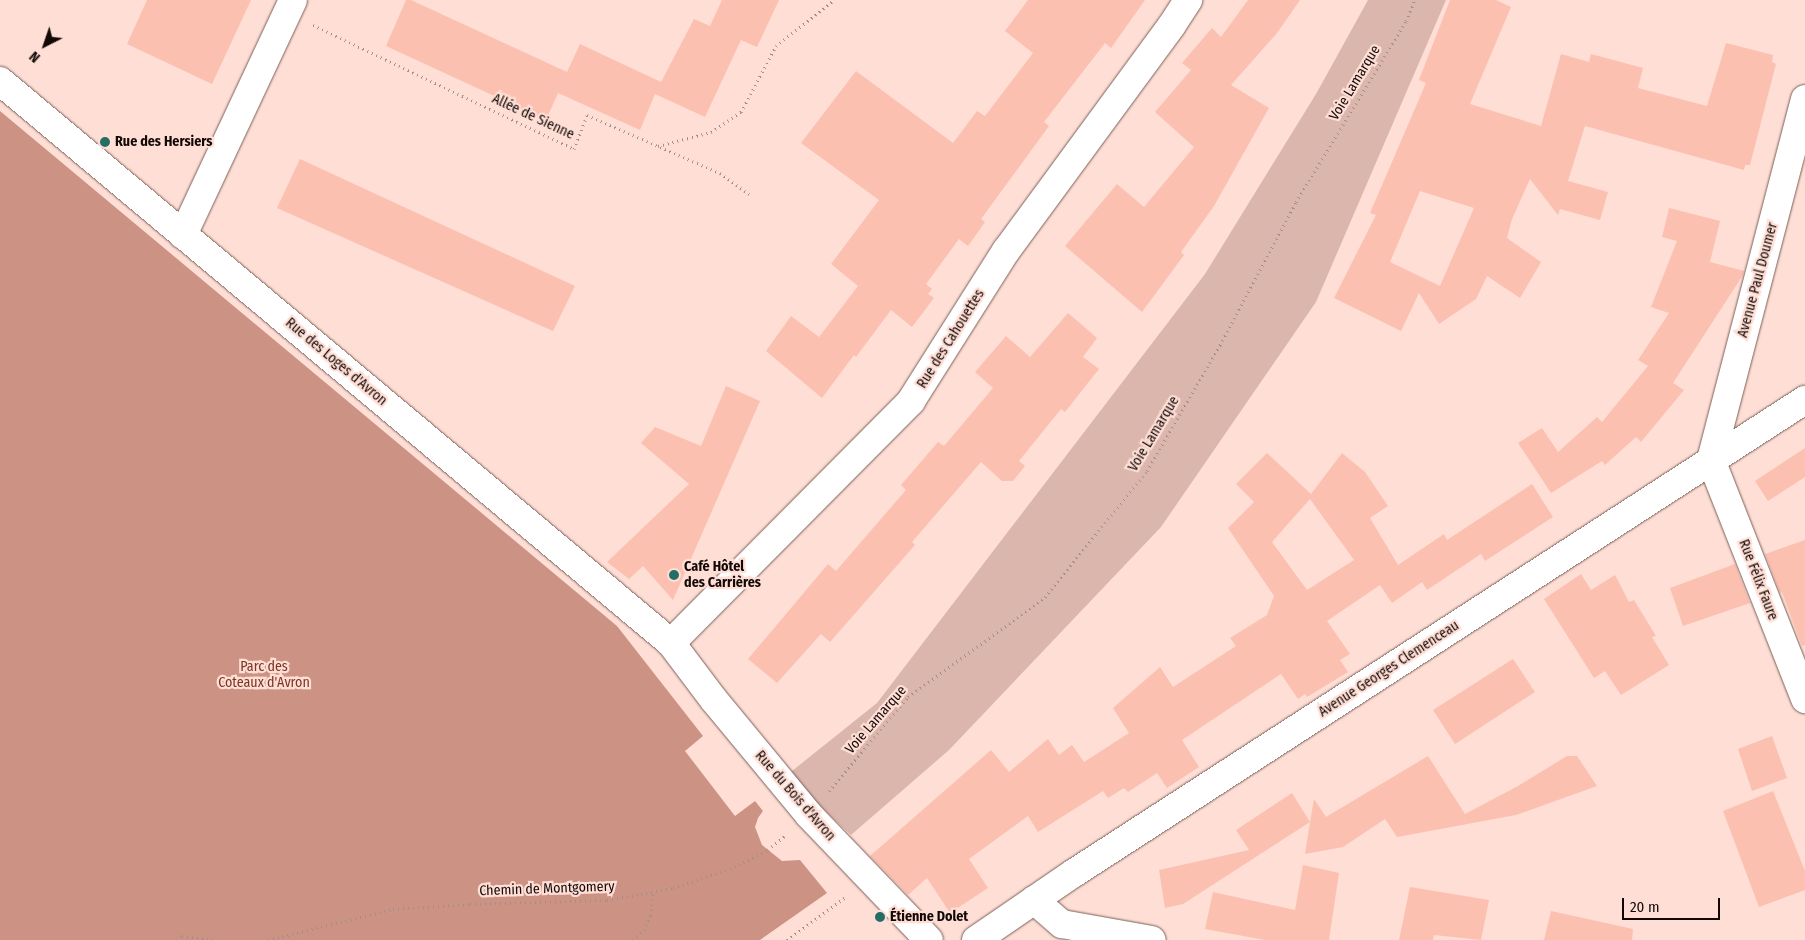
<!DOCTYPE html>
<meta charset="utf-8">
<style>
body{margin:0}
#map{position:relative;width:1805px;height:940px;overflow:hidden;background:#feded5;font-family:"Fira Sans Condensed",sans-serif}
div>[style]{position:absolute}
.green>*{inset:0;background:#dbb6ac}
.forest>*{inset:0;background:#cc9384}
.building>*{inset:0;background:#fcc0b1}
.path>*{height:3px;margin-top:-1.5px;transform-origin:0;background:repeating-linear-gradient(90deg,#a58e87 0 1px,transparent 0 5px)}
.roads{filter:drop-shadow(0 0 1px #7b5f58) drop-shadow(0 0 1px #7b5f58)}
.minor>*{height:28px;margin:-14px;padding:0 14px;transform-origin:14px;border-radius:14px;background:#fff}
.dots>*{width:14px;height:14px;translate:-50% -50%;box-sizing:border-box;border:2px solid #feded5;border-radius:50%}
span{translate:-50% -50%;white-space:nowrap;text-align:center;line-height:1.15;-webkit-text-stroke:4.5px #feded5;paint-order:stroke}
.street-label{font-size:14px;color:#120906}
.poi-label{font-size:14px;color:#120906;font-weight:700}
.left{translate:0 -50%;text-align:left}
.park-label{font-size:14px;color:#7b3523}
.north{position:absolute;left:20px;top:20px;width:50px;height:50px;-webkit-text-stroke:4px #feded5;paint-order:stroke;rotate:221deg;font-size:14px;font-weight:700;line-height:20px;text-align:center;color:#120906}
.north::after{content:'';display:block;margin:auto;width:18px;height:22px;background:#120906;clip-path:polygon(50% 0,100% 100%,50% 72%,0 100%)}
.scale{position:absolute;left:1622px;top:898px;width:98px;height:22px;box-sizing:border-box;border:2px solid #120906;border-top:0;padding-left:6px;font-size:15px;line-height:18px;white-space:nowrap;color:#120906;-webkit-text-stroke:4px #feded5;paint-order:stroke}
</style>
<div id="map">
<div class="green">
<i style="clip-path:polygon(1368px 0,1446px 0,1316px 302px,1161px 527px,949px 750px,851px 835px,787px 775px,877px 703px,1205px 274px,1316px 94px)"></i>
</div>
<div class="forest">
<i style="clip-path:polygon(0 111px,617px 626px,703px 736px,685px 751px,735px 816px,755px 801px,763px 811px,758px 818px,755px 827px,762px 845px,782px 861px,800px 860px,827px 893px,760px 940px,0 940px)"></i>
</div>
<div class="building">
<i style="clip-path:polygon(147px 0,251px 0,212px 84px,127px 44px)"></i>
<i style="clip-path:polygon(406px 0,411px 0,567px 72px,580px 44px,661px 82px,660px 84px,694px 19px,710px 26px,722px 0,779px 0,757px 47px,741px 40px,705px 117px,655px 94px,640px 130px,558px 93px,546px 120px,386px 46px)"></i>
<i style="clip-path:polygon(1028px 0,1145px 0,1111px 48px,1105px 43px,1044px 122px,1049px 126px,981px 219px,985px 222px,968px 246px,959px 239px,926px 284px,932px 289px,928px 294px,934px 298px,912px 327px,891px 310px,856px 357px,854px 355px,822px 398px,766px 351px,791px 316px,819px 337px,858px 286px,831px 264px,879px 200px,801px 143px,856px 71px,953px 143px,977px 111px,985px 116px,1033px 53px,1005px 31px)"></i>
<i style="clip-path:polygon(1248px 0,1300px 0,1277px 33px,1231px 85px,1269px 108px,1214px 206px,1181px 252px,1184px 255px,1142px 312px,1065px 246px,1117px 184px,1144px 207px,1194px 147px,1155px 112px,1191px 70px,1182px 63px,1212px 28px,1221px 37px)"></i>
<i style="clip-path:polygon(evenodd,1450px 0,1496px 0,1511px 7px,1470px 104px,1541px 126px,1561px 54px,1589px 62px,1591px 54px,1643px 68px,1638px 88px,1707px 106px,1726px 43px,1773px 55px,1772px 62px,1776px 64px,1750px 165px,1745px 165px,1744px 170px,1585px 126px,1568px 181px,1608px 192px,1600px 220px,1560px 209px,1558px 215px,1530px 179px,1512px 219px,1507px 238px,1541px 262px,1520px 298px,1487px 276px,1476px 299px,1439px 324px,1419px 293px,1401px 331px,1334px 298px,1376px 215px,1370px 213px,1426px 83px,1419px 80px,1450px 0,1420px 191px,1474px 208px,1440px 286px,1390px 262px,1420px 191px)"></i>
<i style="clip-path:polygon(300px 159px,575px 286px,553px 331px,277px 208px)"></i>
<i style="clip-path:polygon(1669px 208px,1720px 221px,1710px 262px,1744px 271px,1743px 275px,1673px 383px,1684px 390px,1641px 442px,1636px 437px,1605px 465px,1602px 461px,1551px 493px,1518px 443px,1542px 428px,1558px 452px,1597px 417px,1602px 422px,1648px 366px,1638px 360px,1669px 313px,1651px 307px,1677px 241px,1662px 237px)"></i>
<i style="clip-path:polygon(1068px 313px,1097px 338px,1083px 357px,1099px 369px,1065px 412px,1061px 409px,1019px 461px,1025px 466px,1013px 481px,1002px 481px,981px 462px,912px 542px,915px 545px,830px 642px,821px 634px,777px 683px,748px 659px,828px 564px,836px 571px,906px 490px,901px 485px,938px 442px,944px 446px,993px 388px,975px 372px,1006px 336px,1030px 357px)"></i>
<i style="clip-path:polygon(726px 386px,760px 401px,673px 600px,643px 566px,629px 579px,607px 562px,689px 484px,641px 443px,655px 427px,701px 446px)"></i>
<i style="clip-path:polygon(1805px 448px,1805px 477px,1768px 501px,1755px 481px)"></i>
<i style="clip-path:polygon(evenodd,1267px 453px,1311px 494px,1342px 453px,1365px 472px,1388px 506px,1370px 518px,1398px 565px,1444px 534px,1447px 540px,1532px 484px,1553px 517px,1485px 561px,1481px 554px,1427px 590px,1422px 582px,1392px 603px,1380px 585px,1327px 621px,1350px 654px,1340px 660px,1348px 672px,1307px 697px,1305px 694px,1298px 699px,1281px 674px,1182px 740px,1199px 767px,1167px 788px,1157px 773px,1128px 792px,1124px 788px,1108px 798px,1103px 791px,1038px 832px,1028px 816px,969px 859px,988px 888px,950px 913px,927px 878px,908px 895px,870px 856px,991px 750px,1009px 772px,1048px 739px,1059px 755px,1072px 745px,1084px 762px,1129px 733px,1113px 708px,1160px 667px,1173px 687px,1236px 646px,1230px 638px,1267px 615px,1274px 596px,1228px 528px,1254px 502px,1236px 484px,1267px 453px,1310px 499px,1354px 560px,1307px 590px,1272px 542px,1310px 499px)"></i>
<i style="clip-path:polygon(1805px 540px,1805px 645px,1802px 646px,1782px 592px,1780px 593px,1765px 554px)"></i>
<i style="clip-path:polygon(1735px 564px,1750px 603px,1683px 626px,1670px 588px)"></i>
<i style="clip-path:polygon(1581px 574px,1591px 590px,1615px 575px,1629px 602px,1634px 600px,1656px 636px,1652px 637px,1669px 665px,1621px 695px,1605px 671px,1594px 678px,1544px 599px)"></i>
<i style="clip-path:polygon(1513px 659px,1535px 692px,1455px 744px,1433px 710px)"></i>
<i style="clip-path:polygon(1772px 736px,1787px 778px,1752px 791px,1738px 749px)"></i>
<i style="clip-path:polygon(1428px 756px,1465px 814px,1518px 786px,1567px 756px,1577px 756px,1597px 786px,1516px 815px,1397px 837px,1385px 819px,1343px 847px,1305px 854px,1310px 822px,1183px 904px,1165px 908px,1159px 870px,1249px 850px,1236px 830px,1292px 793px,1310px 822px,1314px 799px,1326px 817px)"></i>
<i style="clip-path:polygon(1773px 791px,1805px 871px,1805px 890px,1759px 907px,1723px 811px)"></i>
<i style="clip-path:polygon(1303px 865px,1339px 873px,1329px 940px,1265px 940px,1205px 929px,1213px 892px,1295px 910px)"></i>
<i style="clip-path:polygon(1410px 887px,1489px 900px,1481px 940px,1434px 935px,1433px 940px,1399px 940px)"></i>
<i style="clip-path:polygon(1551px 911px,1633px 929px,1632px 940px,1544px 940px)"></i>
</div>
<div class="path">
<i style="left:313px;top:25px;width:289px;rotate:25.4deg"></i>
<i style="left:574px;top:149px;width:36px;rotate:-69deg"></i>
<i style="left:587px;top:115px;width:145px;rotate:23.6deg"></i>
<i style="left:720px;top:173px;width:36px;rotate:36deg"></i>
<i style="left:658px;top:146px;width:55px;rotate:-14.8deg"></i>
<i style="left:711px;top:132px;width:36px;rotate:-34deg"></i>
<i style="left:741px;top:112px;width:75px;rotate:-62.1deg"></i>
<i style="left:776px;top:46px;width:74px;rotate:-38.4deg"></i>
<i style="left:829px;top:791px;width:123px;rotate:-50deg"></i>
<i style="left:908px;top:697px;width:170px;rotate:-36.1deg"></i>
<i style="left:1045px;top:597px;width:162px;rotate:-51deg"></i>
<i style="left:1147px;top:471px;width:146px;rotate:-59.9deg"></i>
<i style="left:1220px;top:345px;width:162px;rotate:-62deg"></i>
<i style="left:1296px;top:202px;width:212px;rotate:-58.7deg"></i>
<i style="left:1406px;top:21px;width:23px;rotate:-67deg"></i>
<i style="left:177px;top:940px;width:6px;rotate:-39deg"></i>
<i style="left:182px;top:936px;width:35px;rotate:7deg"></i>
<i style="left:268px;top:940px;width:129px;rotate:-13.9deg"></i>
<i style="left:393px;top:909px;width:77px;rotate:-3.7deg"></i>
<i style="left:470px;top:904px;width:137px;rotate:-1.7deg"></i>
<i style="left:607px;top:900px;width:67px;rotate:-10.3deg"></i>
<i style="left:673px;top:888px;width:60px;rotate:-18.4deg"></i>
<i style="left:730px;top:869px;width:42px;rotate:-26.6deg"></i>
<i style="left:768px;top:850px;width:23px;rotate:-40deg"></i>
<i style="left:633px;top:940px;width:15px;rotate:-42deg"></i>
<i style="left:644px;top:930px;width:17px;rotate:-65deg"></i>
<i style="left:651px;top:915px;width:23px;rotate:-85deg"></i>
<i style="left:787px;top:940px;width:74px;rotate:-36.3deg"></i>
</div>
<div class="roads">
<div class="minor">
<i style="left:0;top:81px;width:875px;rotate:39.95deg"></i>
<i style="left:671px;top:643px;width:71px;rotate:53deg"></i>
<i style="left:714px;top:700px;width:149px;rotate:50.4deg"></i>
<i style="left:809px;top:815px;width:173px;rotate:46.2deg"></i>
<i style="left:1805px;top:99px;width:373px;rotate:104.6deg"></i>
<i style="left:1711px;top:460px;width:257px;rotate:68.5deg"></i>
<i style="left:183px;top:235px;width:259px;rotate:-64.9deg"></i>
<i style="left:671px;top:643px;width:341px;rotate:-45.2deg"></i>
<i style="left:911px;top:401px;width:178px;rotate:-57.7deg"></i>
<i style="left:1006px;top:251px;width:280px;rotate:-53.7deg"></i>
<i style="left:1172px;top:25px;width:30px;rotate:-57deg"></i>
<i style="left:1034px;top:900px;width:37px;rotate:41deg"></i>
<i style="left:1062px;top:924px;width:91px;rotate:10.1deg"></i>
<i style="left:976px;top:940px;width:119px;rotate:-34.4deg"></i>
<i style="left:1074px;top:873px;width:871px;rotate:-32.91deg"></i>
</div>
</div>
<div class="dots">
<i style="left:105px;top:142px;background:#256e66"></i>
<i style="left:674px;top:575px;background:#256e66"></i>
<i style="left:880px;top:917px;background:#256e66"></i>
</div>
<div class="street-label">
<span style="left:1355px;top:83px;rotate:-59deg">Voie Lamarque</span>
<span style="left:533px;top:117px;rotate:25deg">Allée de Sienne</span>
<span style="left:1758px;top:280px;rotate:-75deg">Avenue Paul Doumer</span>
<span style="left:951px;top:339px;rotate:-58deg">Rue des Cahouettes</span>
<span style="left:336px;top:362px;rotate:40deg">Rue des Loges d'Avron</span>
<span style="left:1154px;top:434px;rotate:-59deg">Voie Lamarque</span>
<span style="left:1758px;top:580px;rotate:69deg">Rue Félix Faure</span>
<span style="left:1389px;top:669px;rotate:-33deg">Avenue Georges Clemenceau</span>
<span style="left:876px;top:720px;rotate:-49deg">Voie Lamarque</span>
<span style="left:795px;top:796px;rotate:49deg">Rue du Bois d'Avron</span>
<span style="left:547px;top:889px;rotate:-2deg">Chemin de Montgomery</span>
</div>
<div class="poi-label">
<span class="left" style="left:115px;top:142px">Rue des Hersiers</span>
<span class="left" style="left:684px;top:575px">Café Hôtel<br>des Carrières</span>
<span class="left" style="left:890px;top:917px">Étienne Dolet</span>
</div>
<div class="park-label">
<span style="left:264px;top:675px">Parc des<br>Coteaux d'Avron</span>
</div>
<div class="north">N</div>
<div class="scale">20 m</div>
</div>
